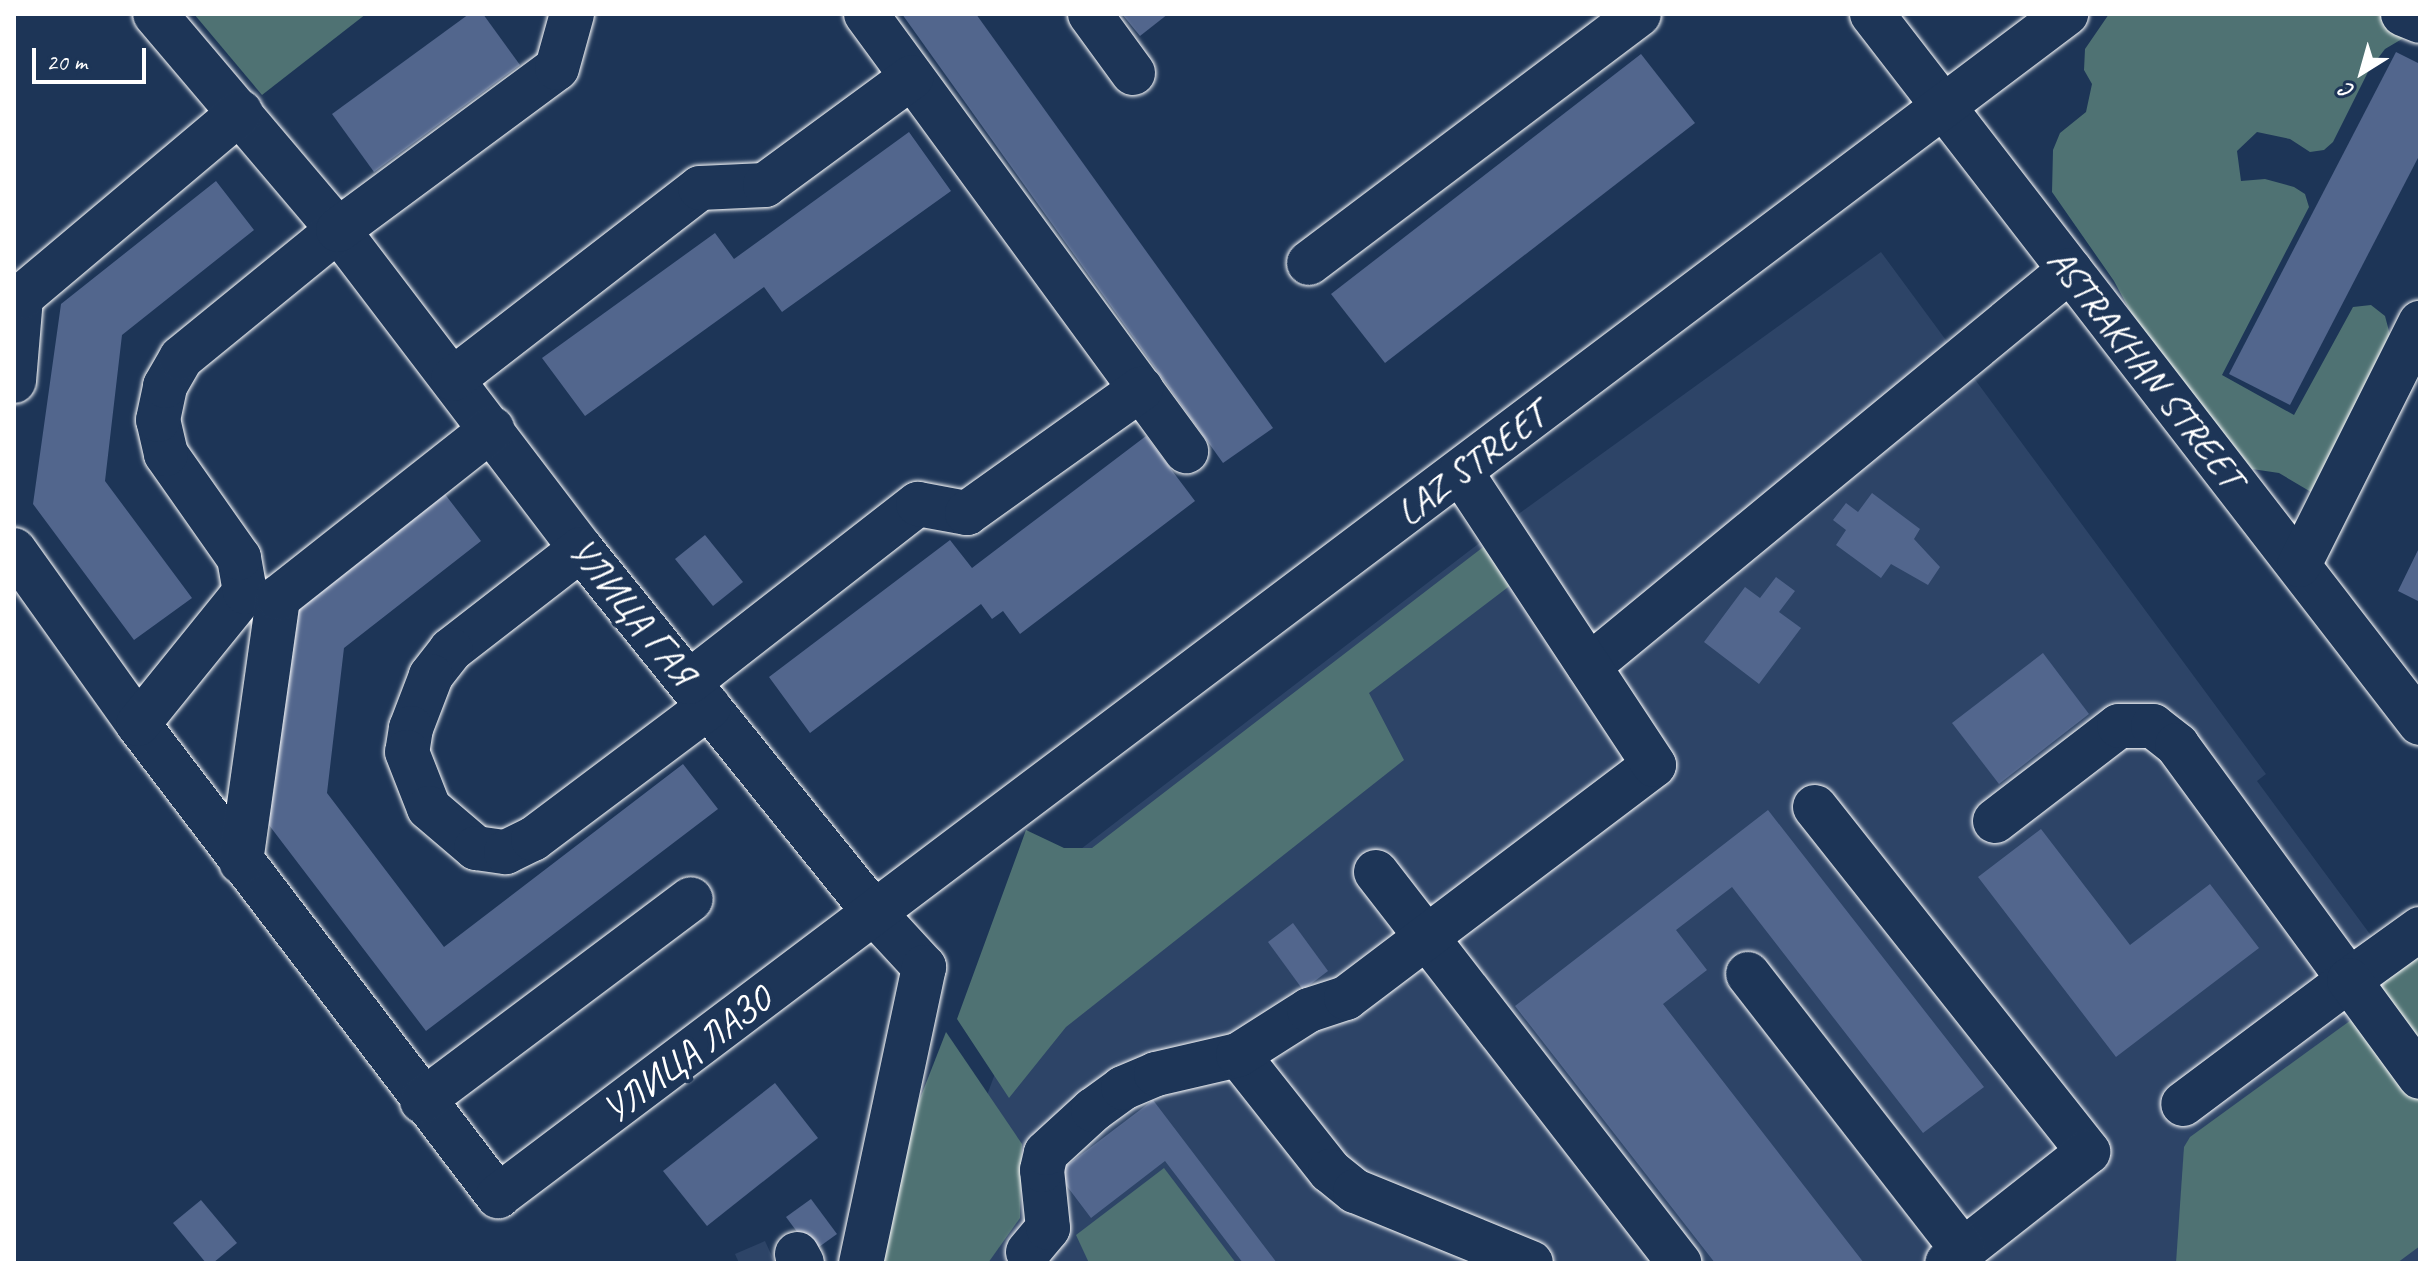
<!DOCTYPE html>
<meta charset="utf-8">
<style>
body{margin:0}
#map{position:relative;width:2434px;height:1277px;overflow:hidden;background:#1d3557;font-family:Caveat,sans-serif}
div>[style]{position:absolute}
.built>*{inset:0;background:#2d4467}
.green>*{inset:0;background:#4f7273}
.building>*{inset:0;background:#52668d}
.roads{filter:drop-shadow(0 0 2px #fff) drop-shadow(0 0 2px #fff)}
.minor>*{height:44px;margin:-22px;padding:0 22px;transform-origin:22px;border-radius:22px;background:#1d3557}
span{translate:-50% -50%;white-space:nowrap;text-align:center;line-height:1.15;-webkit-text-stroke:8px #1d3557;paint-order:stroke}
.street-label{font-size:38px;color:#fff}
.frame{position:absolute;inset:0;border:16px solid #fff;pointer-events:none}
.north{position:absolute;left:2322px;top:32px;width:80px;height:80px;-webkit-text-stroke:6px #1d3557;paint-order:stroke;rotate:217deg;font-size:22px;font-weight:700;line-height:32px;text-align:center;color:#fff}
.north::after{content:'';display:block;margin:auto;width:28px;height:36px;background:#fff;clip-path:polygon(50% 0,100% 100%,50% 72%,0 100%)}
.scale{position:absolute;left:32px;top:48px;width:114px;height:36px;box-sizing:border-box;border:4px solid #fff;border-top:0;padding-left:10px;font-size:24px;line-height:28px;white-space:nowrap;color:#fff;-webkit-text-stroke:6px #1d3557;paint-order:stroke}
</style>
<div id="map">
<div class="built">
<i style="clip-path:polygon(1881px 252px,2266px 774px,2257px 781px,2420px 1002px,2420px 1263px,969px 1263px,939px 1225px,1077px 852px,1499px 528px)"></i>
<i style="clip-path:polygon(765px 1241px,775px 1263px,739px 1263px,735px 1254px)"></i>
</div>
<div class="green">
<i style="clip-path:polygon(194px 14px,366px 14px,262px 95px)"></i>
<i style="clip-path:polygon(2109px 14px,2379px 14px,2401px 24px,2407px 36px,2385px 49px,2369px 70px,2333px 142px,2324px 150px,2310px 152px,2290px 139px,2257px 132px,2237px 151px,2241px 181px,2265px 179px,2294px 187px,2305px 194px,2309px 207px,2222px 375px,2294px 415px,2353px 307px,2371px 305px,2385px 316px,2394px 350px,2329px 495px,2311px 492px,2279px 473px,2252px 469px,2137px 324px,2114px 281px,2052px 192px,2053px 150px,2060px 133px,2086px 112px,2092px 84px,2084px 70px,2085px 49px)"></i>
<i style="clip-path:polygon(1495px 538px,1524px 575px,1369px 693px,1404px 760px,1066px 1027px,1009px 1098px,957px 1019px,1026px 830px,1064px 848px,1092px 848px)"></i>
<i style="clip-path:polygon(2420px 944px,2420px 1055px,2381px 992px,2384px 979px)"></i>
<i style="clip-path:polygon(2358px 1015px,2420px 1097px,2420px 1246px,2397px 1263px,2176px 1263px,2184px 1147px,2190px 1137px)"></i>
<i style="clip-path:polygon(946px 1032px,1022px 1144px,1020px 1218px,988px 1263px,883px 1263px,903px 1142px)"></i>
<i style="clip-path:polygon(1164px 1168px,1236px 1263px,1089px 1263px,1076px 1235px)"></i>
</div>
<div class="building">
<i style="clip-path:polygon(469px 14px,483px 14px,520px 65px,374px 172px,332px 114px)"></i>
<i style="clip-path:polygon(902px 14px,976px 14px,1273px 428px,1223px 463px)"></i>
<i style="clip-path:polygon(1122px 14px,1168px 14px,1140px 36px)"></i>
<i style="clip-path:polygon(2396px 52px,2420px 64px,2420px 154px,2290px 405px,2229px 374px)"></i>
<i style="clip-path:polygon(1641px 54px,1695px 123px,1385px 363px,1331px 294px)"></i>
<i style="clip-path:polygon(909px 132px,951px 191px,782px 312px,764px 287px,585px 416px,542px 358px,715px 233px,734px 259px)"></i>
<i style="clip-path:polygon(216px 181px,254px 230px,122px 335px,105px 481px,192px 598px,134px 640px,33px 504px,61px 304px)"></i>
<i style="clip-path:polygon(1146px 436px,1195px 501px,1020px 634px,1003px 611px,992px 619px,981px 604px,810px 733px,769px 677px,950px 540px,972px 568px)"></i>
<i style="clip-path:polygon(441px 489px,481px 541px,344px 648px,327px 793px,444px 947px,683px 764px,718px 809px,426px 1031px,256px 808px,284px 612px)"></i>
<i style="clip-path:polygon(1872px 493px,1920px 529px,1914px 539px,1940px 567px,1928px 585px,1891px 564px,1881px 578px,1836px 545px,1846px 530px,1833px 520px,1846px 503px,1858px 512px)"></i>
<i style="clip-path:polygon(705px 535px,743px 582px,713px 606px,675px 559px)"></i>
<i style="clip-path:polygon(2420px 546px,2420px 602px,2398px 591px)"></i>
<i style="clip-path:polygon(1776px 577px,1795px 591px,1779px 612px,1801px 628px,1759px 684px,1704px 642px,1745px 587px,1760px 598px)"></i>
<i style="clip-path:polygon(2043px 653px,2089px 714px,1999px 784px,1952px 723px)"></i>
<i style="clip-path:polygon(1768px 810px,1984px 1087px,1923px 1133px,1732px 887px,1676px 930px,1707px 970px,1663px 1004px,1864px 1263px,1715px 1263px,1515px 1006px)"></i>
<i style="clip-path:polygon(2041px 829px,2130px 945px,2210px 884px,2259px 948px,2116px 1057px,1978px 877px)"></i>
<i style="clip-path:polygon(1293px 923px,1328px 971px,1303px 990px,1268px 942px)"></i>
<i style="clip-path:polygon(775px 1083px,818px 1138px,707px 1226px,663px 1171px)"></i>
<i style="clip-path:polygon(1153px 1100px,1277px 1263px,1243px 1263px,1165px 1161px,1091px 1218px,1057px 1173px)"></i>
<i style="clip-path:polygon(811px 1199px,837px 1234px,812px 1252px,786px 1217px)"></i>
<i style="clip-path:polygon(201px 1200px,237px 1243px,213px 1263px,206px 1263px,173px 1223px)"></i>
</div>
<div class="roads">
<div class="minor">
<i style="left:155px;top:14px;width:283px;rotate:49.7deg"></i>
<i style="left:338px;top:230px;width:401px;rotate:52.7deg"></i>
<i style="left:581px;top:549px;width:470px;rotate:51.1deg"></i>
<i style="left:876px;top:915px;width:71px;rotate:47.3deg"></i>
<i style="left:924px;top:967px;width:303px;rotate:102deg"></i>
<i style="left:866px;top:14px;width:542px;rotate:53.79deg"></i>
<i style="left:1090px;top:14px;width:73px;rotate:53.9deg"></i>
<i style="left:1872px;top:14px;width:896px;rotate:52.3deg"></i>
<i style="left:2403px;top:14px;width:18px;rotate:22deg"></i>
<i style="left:1309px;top:263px;width:413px;rotate:-37deg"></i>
<i style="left:453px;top:379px;width:312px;rotate:-37.7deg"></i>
<i style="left:700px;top:188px;width:65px;rotate:-2.6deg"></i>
<i style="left:765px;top:185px;width:182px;rotate:-36.3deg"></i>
<i style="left:14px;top:381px;width:84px;rotate:-85.2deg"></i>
<i style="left:21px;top:297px;width:287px;rotate:-40.1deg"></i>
<i style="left:581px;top:549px;width:165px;rotate:142.2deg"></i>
<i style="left:451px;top:650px;width:33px;rotate:128deg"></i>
<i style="left:431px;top:676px;width:56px;rotate:111deg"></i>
<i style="left:411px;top:728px;width:24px;rotate:99deg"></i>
<i style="left:407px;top:752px;width:60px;rotate:68.6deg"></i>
<i style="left:429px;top:808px;width:62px;rotate:40.4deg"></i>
<i style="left:476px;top:848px;width:30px;rotate:8deg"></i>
<i style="left:506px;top:852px;width:30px;rotate:-26deg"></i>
<i style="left:533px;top:839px;width:220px;rotate:-36.9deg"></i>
<i style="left:14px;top:550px;width:214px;rotate:54.5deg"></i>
<i style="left:138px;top:724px;width:594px;rotate:52.67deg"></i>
<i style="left:498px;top:1196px;width:1964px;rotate:-37.01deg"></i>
<i style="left:2299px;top:565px;width:271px;rotate:-63.4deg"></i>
<i style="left:1589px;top:666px;width:623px;rotate:-39.46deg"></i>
<i style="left:689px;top:682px;width:290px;rotate:-37.9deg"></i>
<i style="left:918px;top:504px;width:50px;rotate:10.4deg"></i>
<i style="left:967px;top:513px;width:214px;rotate:-35.5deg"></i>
<i style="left:138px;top:724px;width:170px;rotate:-51deg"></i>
<i style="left:245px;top:592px;width:35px;rotate:-100deg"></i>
<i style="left:239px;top:558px;width:127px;rotate:-125.1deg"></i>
<i style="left:166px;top:454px;width:35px;rotate:-103deg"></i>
<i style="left:158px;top:420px;width:35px;rotate:-78deg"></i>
<i style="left:165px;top:386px;width:32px;rotate:-60deg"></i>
<i style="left:181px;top:358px;width:203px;rotate:-39.2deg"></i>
<i style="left:338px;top:230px;width:272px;rotate:-36.5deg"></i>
<i style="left:557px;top:68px;width:56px;rotate:-74.5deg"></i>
<i style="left:1815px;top:807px;width:440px;rotate:51.6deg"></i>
<i style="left:2088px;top:1152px;width:179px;rotate:141.8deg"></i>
<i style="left:1995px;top:821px;width:156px;rotate:-37.5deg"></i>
<i style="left:2119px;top:726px;width:34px"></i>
<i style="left:2153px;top:726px;width:31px;rotate:38deg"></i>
<i style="left:2177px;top:745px;width:291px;rotate:53.8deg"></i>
<i style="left:2349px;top:980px;width:207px;rotate:143.2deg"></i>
<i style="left:241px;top:862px;width:267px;rotate:-82deg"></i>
<i style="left:278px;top:598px;width:273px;rotate:-38.3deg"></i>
<i style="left:1376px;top:872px;width:495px;rotate:52.2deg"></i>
<i style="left:2420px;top:929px;width:87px;rotate:144.3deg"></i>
<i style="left:2349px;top:980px;width:120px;rotate:53.8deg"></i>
<i style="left:1748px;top:974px;width:350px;rotate:52.1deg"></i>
<i style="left:1238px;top:1055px;width:148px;rotate:51.6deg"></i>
<i style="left:1330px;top:1171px;width:32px;rotate:39deg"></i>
<i style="left:1355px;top:1191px;width:190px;rotate:22.2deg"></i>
<i style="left:422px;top:1101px;width:336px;rotate:-36.9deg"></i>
<i style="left:1028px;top:1252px;width:31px;rotate:-50deg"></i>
<i style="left:1048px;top:1228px;width:58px;rotate:-95.9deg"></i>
<i style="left:1042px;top:1170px;width:17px;rotate:-77deg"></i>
<i style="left:1046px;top:1153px;width:64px;rotate:-42.5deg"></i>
<i style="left:1093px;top:1110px;width:37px;rotate:-36deg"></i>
<i style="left:1123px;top:1088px;width:36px;rotate:-23deg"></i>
<i style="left:1156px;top:1074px;width:84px;rotate:-13deg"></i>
<i style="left:1238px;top:1055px;width:84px;rotate:-32.4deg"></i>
<i style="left:1309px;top:1010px;width:39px;rotate:-18deg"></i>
<i style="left:1346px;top:998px;width:386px;rotate:-37.1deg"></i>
<i style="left:1654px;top:765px;width:351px;rotate:-123.4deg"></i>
<i style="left:797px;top:1254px;width:10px;rotate:61deg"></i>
</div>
</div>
<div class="street-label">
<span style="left:2146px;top:368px;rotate:52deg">ASTRAKHAN STREET</span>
<span style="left:1471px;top:464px;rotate:-37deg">LAZ STREET</span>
<span style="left:632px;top:611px;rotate:51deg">УЛИЦА ГАЯ</span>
<span style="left:687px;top:1055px;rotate:-37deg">УЛИЦА ЛАЗО</span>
</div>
<div class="frame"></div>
<div class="north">С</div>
<div class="scale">20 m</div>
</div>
